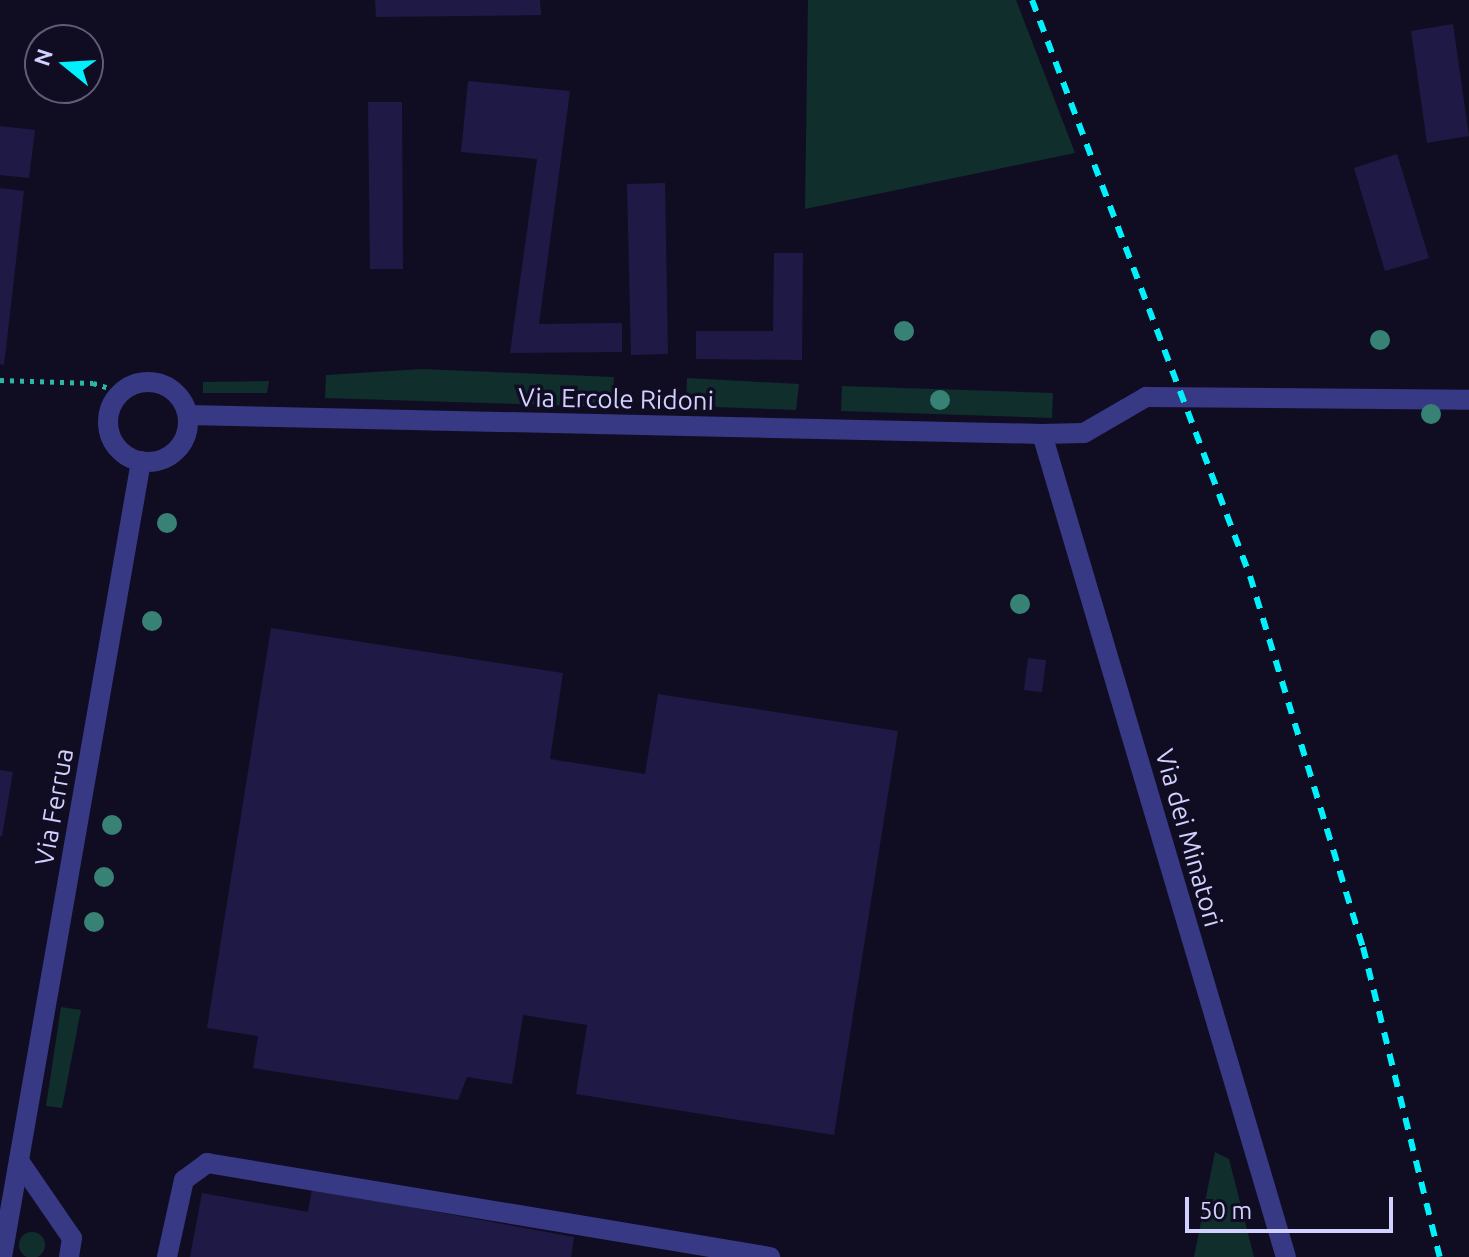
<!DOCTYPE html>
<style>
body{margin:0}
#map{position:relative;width:1469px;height:1257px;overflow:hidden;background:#100d23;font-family:Ubuntu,sans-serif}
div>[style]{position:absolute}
.green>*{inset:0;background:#102e2b}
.round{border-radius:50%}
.building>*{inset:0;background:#1f1945}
.path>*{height:5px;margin-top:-2.5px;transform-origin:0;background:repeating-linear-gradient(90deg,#2bb8a7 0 4px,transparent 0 10px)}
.minor>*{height:20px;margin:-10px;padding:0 10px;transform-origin:10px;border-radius:10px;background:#373984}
.minor>.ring{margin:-10px;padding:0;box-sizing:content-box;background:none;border:20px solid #373984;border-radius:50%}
.rail>*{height:6px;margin-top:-3px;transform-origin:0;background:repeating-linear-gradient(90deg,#00f1fb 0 12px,transparent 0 22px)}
.trees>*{width:20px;height:20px;margin:-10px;border-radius:50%;background:#388275}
span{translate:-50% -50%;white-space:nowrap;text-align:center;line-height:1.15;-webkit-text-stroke:7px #100d23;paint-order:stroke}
.street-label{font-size:26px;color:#d2d0ff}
.north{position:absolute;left:24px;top:24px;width:80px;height:80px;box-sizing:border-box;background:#100d23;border:2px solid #5e5b7b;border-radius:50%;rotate:288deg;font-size:22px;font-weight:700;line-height:32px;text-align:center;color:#d2d0ff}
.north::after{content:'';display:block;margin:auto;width:28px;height:36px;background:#00f1fb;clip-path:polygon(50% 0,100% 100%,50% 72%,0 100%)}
.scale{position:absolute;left:1185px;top:1197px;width:208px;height:36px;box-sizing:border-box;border:4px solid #d2d0ff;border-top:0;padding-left:10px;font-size:24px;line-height:28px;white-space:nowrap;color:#d2d0ff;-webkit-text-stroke:6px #100d23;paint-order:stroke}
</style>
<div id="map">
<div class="green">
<i style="clip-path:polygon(808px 0,1016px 0,1075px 153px,805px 209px)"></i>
<i style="clip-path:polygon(422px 369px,614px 377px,612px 407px,325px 398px,326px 375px)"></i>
<i style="clip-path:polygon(687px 378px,799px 384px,796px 410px,686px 406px)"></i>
<i style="clip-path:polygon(269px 381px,267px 393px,203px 393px,203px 382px)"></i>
<i style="clip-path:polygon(842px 386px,1053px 393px,1052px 418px,841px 411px)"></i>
<i style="clip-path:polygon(61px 1007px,81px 1010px,62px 1108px,46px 1106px)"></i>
<i style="clip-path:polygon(1215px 1152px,1229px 1159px,1254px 1257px,1194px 1257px)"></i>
<i class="round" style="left:19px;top:1232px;width:26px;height:26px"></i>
</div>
<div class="building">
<i style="clip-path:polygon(375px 0,540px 0,541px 15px,376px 17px)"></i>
<i style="clip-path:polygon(1453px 24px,1469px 136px,1427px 143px,1411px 31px)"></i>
<i style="clip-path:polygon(468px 81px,570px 91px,539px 324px,622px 323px,622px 352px,510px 353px,537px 159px,461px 152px)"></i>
<i style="clip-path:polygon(368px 102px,402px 102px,403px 269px,370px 269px)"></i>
<i style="clip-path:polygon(0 126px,35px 130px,29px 178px,0 175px)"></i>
<i style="clip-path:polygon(1397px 154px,1429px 258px,1385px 271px,1354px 168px)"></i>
<i style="clip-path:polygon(665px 183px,668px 354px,631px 355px,627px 184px)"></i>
<i style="clip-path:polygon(0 188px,24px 191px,4px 365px,0 364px)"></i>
<i style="clip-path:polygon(774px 253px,803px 253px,802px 360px,696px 359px,696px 331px,773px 331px)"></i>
<i style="clip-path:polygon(271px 628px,563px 673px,550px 759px,645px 774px,658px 694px,898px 731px,834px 1135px,576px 1094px,587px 1025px,523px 1015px,512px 1084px,467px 1077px,458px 1100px,253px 1068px,258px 1036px,207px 1028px)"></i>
<i style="clip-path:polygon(1028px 658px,1046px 660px,1042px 692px,1024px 690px)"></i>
<i style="clip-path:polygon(0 770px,13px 772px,2px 836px,0 836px)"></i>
<i style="clip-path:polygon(312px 1189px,574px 1237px,571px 1257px,190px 1257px,202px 1193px,308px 1212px)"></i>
</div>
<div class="path">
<i style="left:0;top:380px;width:93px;rotate:1.8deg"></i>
<i style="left:93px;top:383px;width:30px;rotate:17deg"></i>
</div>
<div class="minor">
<i class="ring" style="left:108px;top:382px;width:60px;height:60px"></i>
<i style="left:188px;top:415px;width:854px;rotate:1.27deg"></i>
<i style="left:1042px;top:434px;width:42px;rotate:-1.4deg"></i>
<i style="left:1084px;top:433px;width:72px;rotate:-30.1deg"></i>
<i style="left:1146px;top:397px;width:323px;rotate:0.5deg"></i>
<i style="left:1042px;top:434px;width:858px;rotate:73.49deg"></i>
<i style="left:19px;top:1161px;width:93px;rotate:55.5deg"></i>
<i style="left:72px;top:1238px;width:19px;rotate:99deg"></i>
<i style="left:2px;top:1257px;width:808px;rotate:-80.09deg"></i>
<i style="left:167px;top:1257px;width:79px;rotate:-77.6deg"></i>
<i style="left:184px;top:1180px;width:29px;rotate:-36deg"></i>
<i style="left:207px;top:1163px;width:571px;rotate:9.48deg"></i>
</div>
<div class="rail">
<i style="left:1032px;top:0;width:616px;rotate:69.27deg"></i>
<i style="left:1250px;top:576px;width:388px;rotate:73.1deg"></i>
<i style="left:1363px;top:947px;width:319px;rotate:76.1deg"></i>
</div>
<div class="trees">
<i style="left:904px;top:331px"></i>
<i style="left:1380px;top:340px"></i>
<i style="left:940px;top:400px"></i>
<i style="left:1431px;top:414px"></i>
<i style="left:167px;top:523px"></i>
<i style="left:1020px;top:604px"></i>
<i style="left:152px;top:621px"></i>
<i style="left:112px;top:825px"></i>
<i style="left:104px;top:877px"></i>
<i style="left:94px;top:922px"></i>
</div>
<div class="street-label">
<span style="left:616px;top:399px;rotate:1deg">Via Ercole Ridoni</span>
<span style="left:54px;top:807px;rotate:-80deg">Via Ferrua</span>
<span style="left:1189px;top:838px;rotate:74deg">Via dei Minatori</span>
</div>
<div class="north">N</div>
<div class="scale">50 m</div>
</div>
